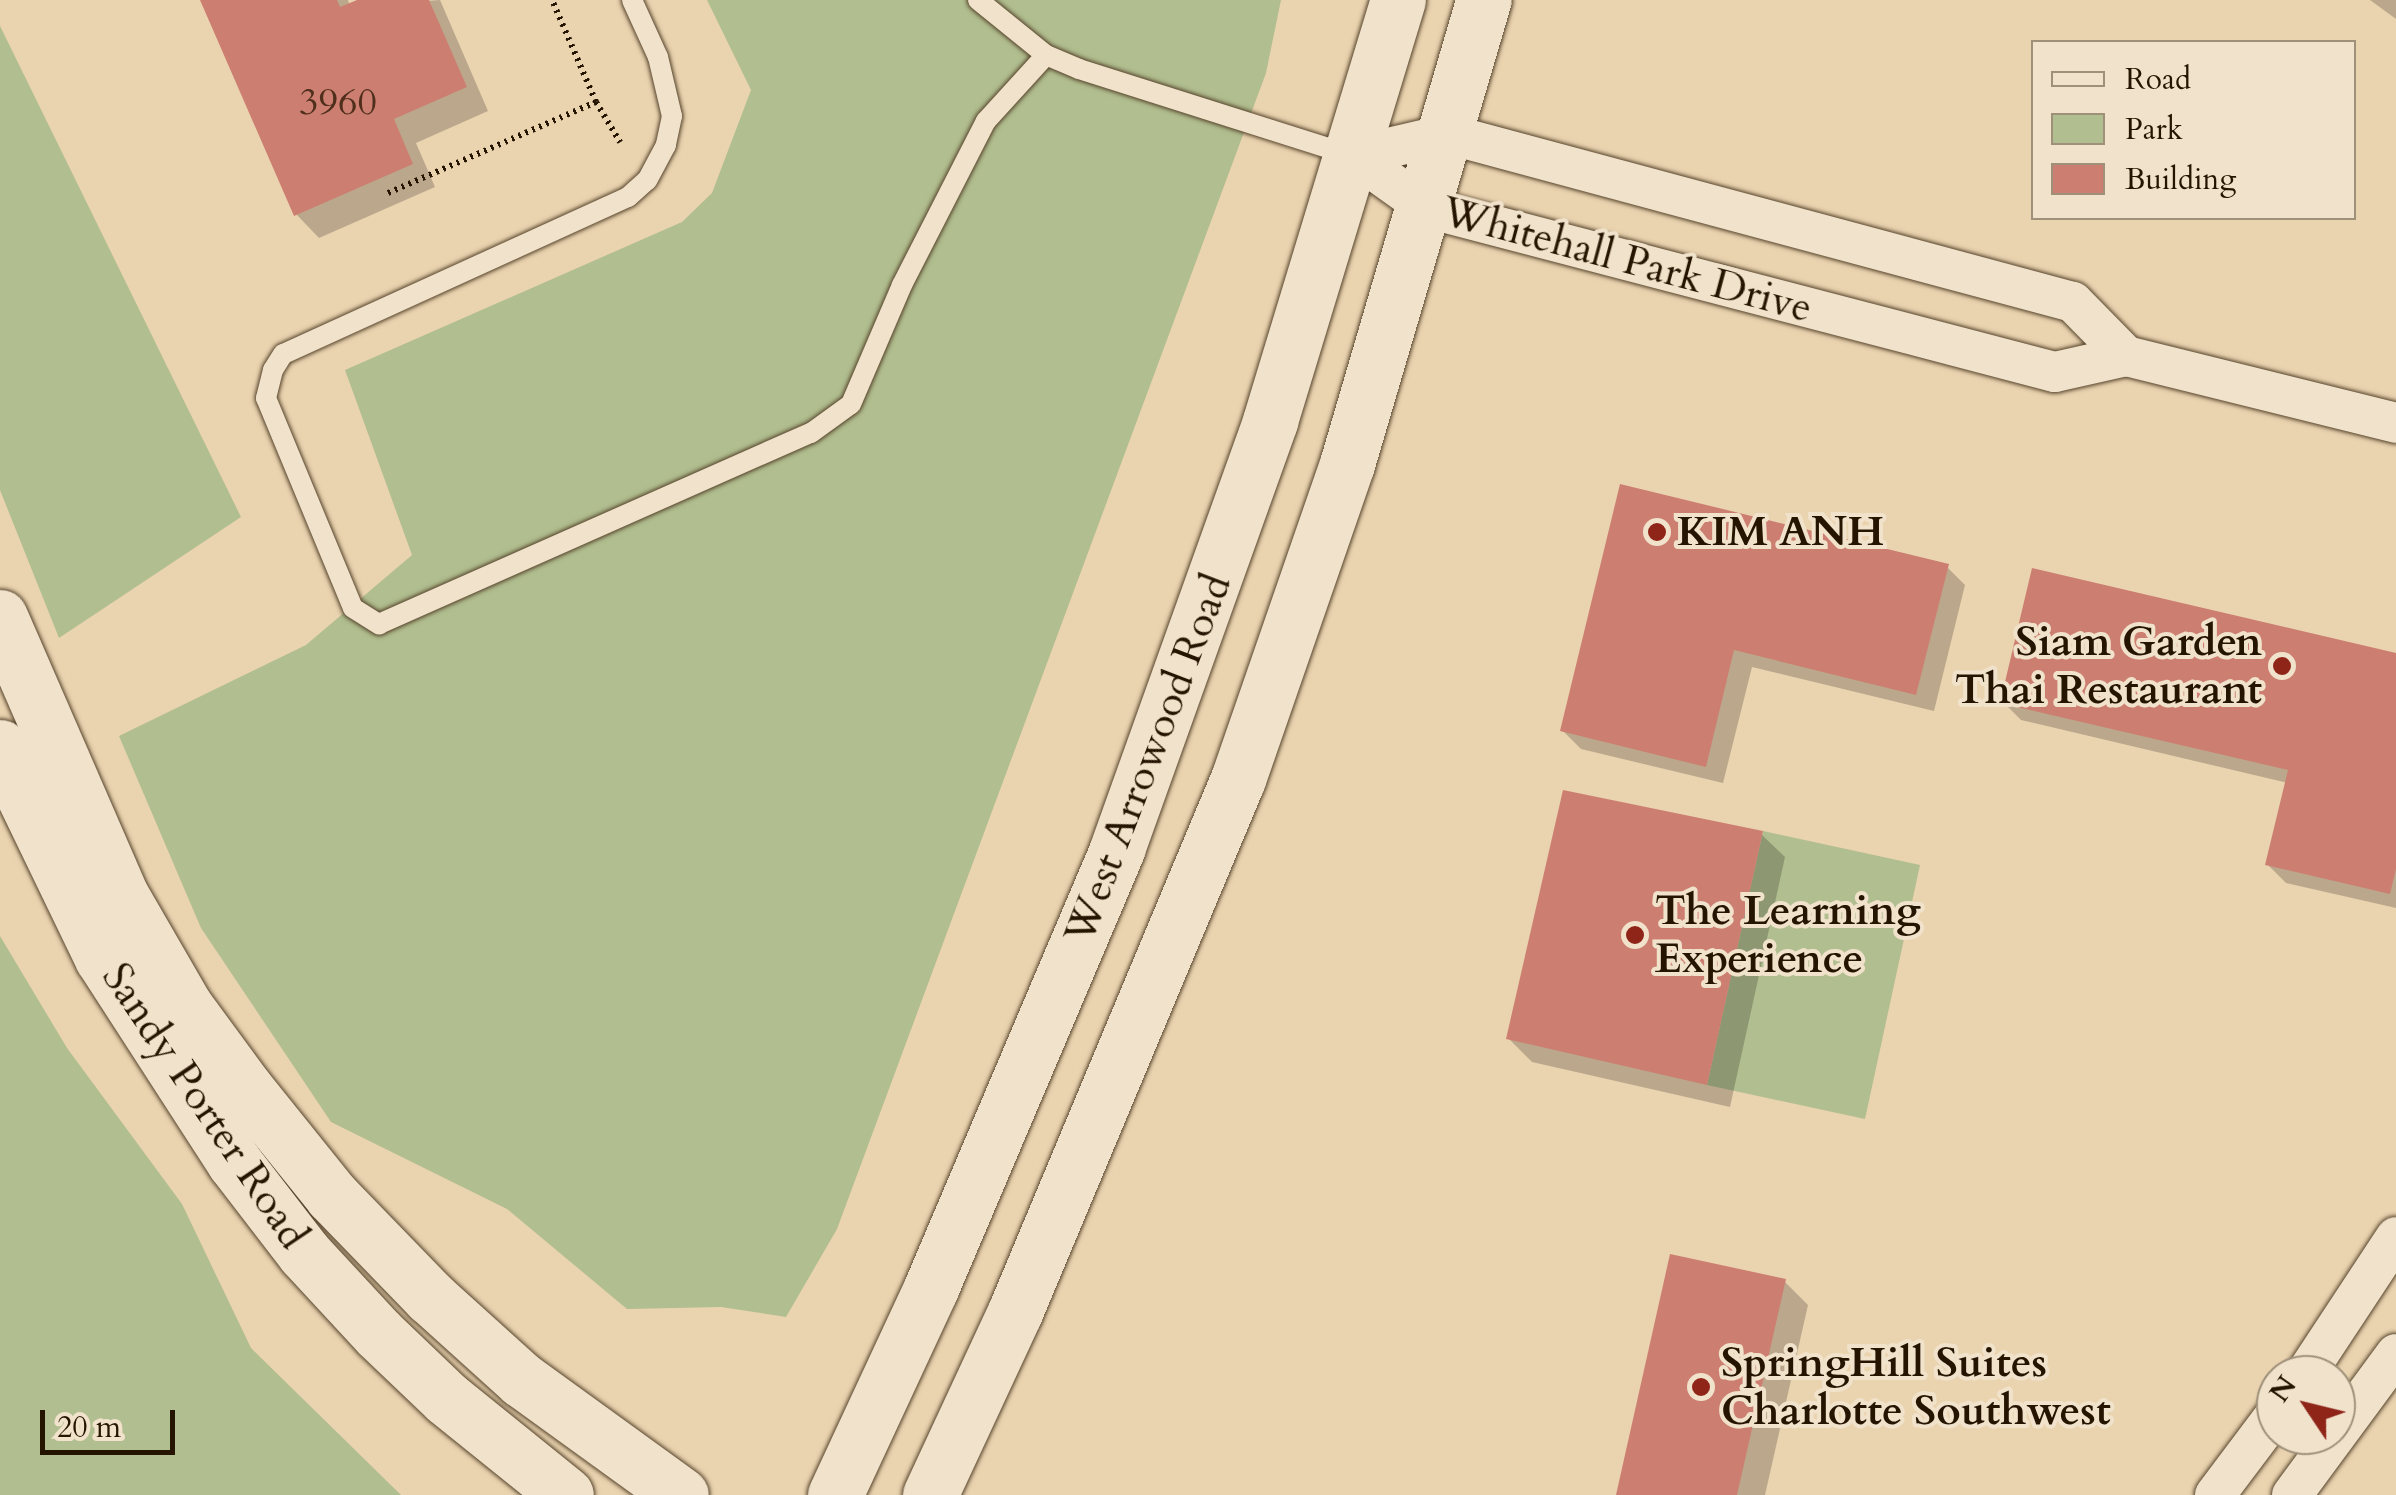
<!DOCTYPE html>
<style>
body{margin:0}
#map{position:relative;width:2396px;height:1495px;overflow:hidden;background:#ead3af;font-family:Cardo,serif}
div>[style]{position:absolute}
.green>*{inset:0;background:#b1be8f}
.shadow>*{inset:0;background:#0003}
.building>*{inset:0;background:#cc7f71}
.path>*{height:6px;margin-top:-3px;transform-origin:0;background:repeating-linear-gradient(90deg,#251400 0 2.5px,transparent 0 7.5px)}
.roads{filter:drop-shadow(0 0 2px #56442c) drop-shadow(0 0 2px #56442c)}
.lane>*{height:20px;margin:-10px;padding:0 10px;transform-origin:10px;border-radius:10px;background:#f1e2cb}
.street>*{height:40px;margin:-20px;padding:0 20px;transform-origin:20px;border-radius:20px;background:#f1e2cb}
.secondary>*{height:55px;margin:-27.5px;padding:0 27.5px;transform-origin:27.5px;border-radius:27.5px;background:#f1e2cb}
.dots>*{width:28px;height:28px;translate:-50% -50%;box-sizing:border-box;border:5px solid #f1e2cb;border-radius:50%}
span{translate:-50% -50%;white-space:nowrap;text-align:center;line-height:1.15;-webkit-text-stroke:8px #f1e2cb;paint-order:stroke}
.number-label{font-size:38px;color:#4f2f1c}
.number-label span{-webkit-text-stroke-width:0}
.street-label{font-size:42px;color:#251400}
.poi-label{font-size:42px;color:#251400;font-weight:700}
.left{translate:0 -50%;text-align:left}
.right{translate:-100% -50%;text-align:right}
.legend{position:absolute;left:2031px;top:40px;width:325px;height:180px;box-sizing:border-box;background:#f1e2cb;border:2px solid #9f907a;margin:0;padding:12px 18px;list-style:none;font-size:30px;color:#251400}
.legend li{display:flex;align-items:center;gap:20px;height:50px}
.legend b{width:50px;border:2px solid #9f907a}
.north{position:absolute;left:2256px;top:1355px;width:100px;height:100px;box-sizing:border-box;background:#f1e2cb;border:2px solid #9f907a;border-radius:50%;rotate:305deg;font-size:28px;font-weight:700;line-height:40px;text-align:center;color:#251400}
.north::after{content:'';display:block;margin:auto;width:35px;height:45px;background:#8f2418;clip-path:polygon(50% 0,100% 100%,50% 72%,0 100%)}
.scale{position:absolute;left:40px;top:1410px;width:135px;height:45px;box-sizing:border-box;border:5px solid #251400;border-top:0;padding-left:12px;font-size:30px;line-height:35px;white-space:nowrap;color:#251400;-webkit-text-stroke:8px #f1e2cb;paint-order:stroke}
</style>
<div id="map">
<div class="green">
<i style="clip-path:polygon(707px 0,1281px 0,1266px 73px,837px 1229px,786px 1317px,721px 1307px,627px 1309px,507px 1209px,331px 1122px,201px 928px,119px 736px,306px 645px,412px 555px,345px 370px,682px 222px,712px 193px,751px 90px)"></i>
<i style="clip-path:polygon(0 26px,241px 517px,59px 638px,0 490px)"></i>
<i style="clip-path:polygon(1763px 831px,1920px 865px,1865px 1119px,1707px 1085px)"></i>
<i style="clip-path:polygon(0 936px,67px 1048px,182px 1204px,251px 1348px,401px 1495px,0 1495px)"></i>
</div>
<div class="shadow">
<i style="clip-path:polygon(203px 0,348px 0,350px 6px,440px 0,488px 111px,416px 143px,435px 187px,319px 238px,296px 214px)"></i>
<i style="clip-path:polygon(2370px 0,2396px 0,2396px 19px)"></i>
<i style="clip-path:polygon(1622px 487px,1947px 567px,1965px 585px,1934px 711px,1752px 667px,1723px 783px,1581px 749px,1562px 730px)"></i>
<i style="clip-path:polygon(2396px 655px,2396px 908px,2286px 883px,2268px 865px,2288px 783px,2021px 720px,2003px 702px)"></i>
<i style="clip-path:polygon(1761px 834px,1785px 857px,1730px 1107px,1532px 1062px,1508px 1038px)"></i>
<i style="clip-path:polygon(1784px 1281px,1808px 1305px,1765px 1495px,1619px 1495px)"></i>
</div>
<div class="building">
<i style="clip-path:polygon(200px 0,337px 0,340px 7px,357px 0,429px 0,467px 87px,394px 119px,413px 164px,294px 216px)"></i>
<i style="clip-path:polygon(1620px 484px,1949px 564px,1916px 695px,1734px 650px,1706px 767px,1560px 731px)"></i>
<i style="clip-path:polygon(2032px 568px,2396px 653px,2396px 869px,2390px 894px,2265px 865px,2288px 770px,2000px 703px)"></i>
<i style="clip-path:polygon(1563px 790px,1763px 831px,1707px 1085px,1506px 1039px)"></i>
<i style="clip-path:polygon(1670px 1254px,1786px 1279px,1737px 1495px,1616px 1495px)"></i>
</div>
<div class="path">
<i style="left:596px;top:102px;width:47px;rotate:59deg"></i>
<i style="left:388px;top:193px;width:227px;rotate:-23.6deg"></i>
<i style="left:596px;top:102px;width:111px;rotate:-113.3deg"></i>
</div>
<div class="roads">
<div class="lane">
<i style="left:632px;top:0;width:63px;rotate:65.5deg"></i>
<i style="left:658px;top:57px;width:61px;rotate:76.7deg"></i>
<i style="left:672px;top:116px;width:30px;rotate:102deg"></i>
<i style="left:666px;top:145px;width:40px;rotate:118deg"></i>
<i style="left:647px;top:180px;width:25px;rotate:138deg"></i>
<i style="left:628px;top:197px;width:379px;rotate:155.5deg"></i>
<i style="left:283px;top:354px;width:19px;rotate:122deg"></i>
<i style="left:273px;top:370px;width:29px;rotate:104deg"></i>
<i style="left:266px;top:398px;width:227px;rotate:67.5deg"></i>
<i style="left:353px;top:608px;width:31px;rotate:32deg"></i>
<i style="left:379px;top:624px;width:472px;rotate:-23.9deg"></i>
<i style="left:811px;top:433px;width:49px;rotate:-35.9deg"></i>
<i style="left:851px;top:404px;width:129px;rotate:-66.8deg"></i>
<i style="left:902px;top:285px;width:184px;rotate:-62.9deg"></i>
<i style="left:986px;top:121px;width:89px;rotate:-47.7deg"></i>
<i style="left:978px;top:0;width:87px;rotate:39deg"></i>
<i style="left:1046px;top:55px;width:36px;rotate:23deg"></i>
<i style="left:1079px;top:69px;width:284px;rotate:17.6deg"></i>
</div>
<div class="street">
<i style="left:1354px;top:156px;width:90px;rotate:35.5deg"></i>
<i style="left:1427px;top:208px;width:649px;rotate:14.64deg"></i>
<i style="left:2055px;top:372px;width:73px;rotate:-12.7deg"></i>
<i style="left:2126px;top:356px;width:278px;rotate:13.9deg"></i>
<i style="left:1354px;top:156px;width:97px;rotate:-13.2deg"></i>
<i style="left:1448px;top:134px;width:647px;rotate:15.05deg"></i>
<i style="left:2073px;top:302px;width:76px;rotate:45.5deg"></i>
<i style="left:2305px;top:1375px;width:165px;rotate:-56.6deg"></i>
<i style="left:2215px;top:1495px;width:101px;rotate:-53deg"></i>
<i style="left:2292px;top:1495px;width:175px;rotate:-53.6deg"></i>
</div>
<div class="secondary">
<i style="left:0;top:617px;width:305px;rotate:66.5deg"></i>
<i style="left:122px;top:897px;width:126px;rotate:60deg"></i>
<i style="left:185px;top:1006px;width:103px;rotate:53.7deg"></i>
<i style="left:246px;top:1089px;width:137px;rotate:51.2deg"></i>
<i style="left:332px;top:1196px;width:141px;rotate:45.9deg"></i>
<i style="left:430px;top:1297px;width:124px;rotate:42.1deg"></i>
<i style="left:522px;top:1380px;width:196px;rotate:35.9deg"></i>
<i style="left:0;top:747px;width:234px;rotate:64.2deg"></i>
<i style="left:102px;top:958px;width:243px;rotate:57.1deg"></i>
<i style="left:234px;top:1162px;width:115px;rotate:52.4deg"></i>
<i style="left:304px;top:1253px;width:109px;rotate:47.2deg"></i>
<i style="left:378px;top:1333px;width:94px;rotate:43.7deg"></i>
<i style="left:446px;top:1398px;width:154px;rotate:38.9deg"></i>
<i style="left:835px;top:1495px;width:228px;rotate:-65.1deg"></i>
<i style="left:931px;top:1288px;width:477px;rotate:-67deg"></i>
<i style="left:1117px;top:849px;width:455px;rotate:-70.3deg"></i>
<i style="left:1270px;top:421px;width:440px;rotate:-73.1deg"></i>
<i style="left:930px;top:1495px;width:202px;rotate:-65.1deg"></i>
<i style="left:1015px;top:1312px;width:578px;rotate:-67.3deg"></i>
<i style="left:1238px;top:779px;width:333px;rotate:-70.9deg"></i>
<i style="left:1347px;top:464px;width:484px;rotate:-73.6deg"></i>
</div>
</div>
<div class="dots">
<i style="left:1657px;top:532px;background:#8f2418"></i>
<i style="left:2282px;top:666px;background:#8f2418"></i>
<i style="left:1635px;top:935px;background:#8f2418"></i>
<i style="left:1701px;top:1387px;background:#8f2418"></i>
</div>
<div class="number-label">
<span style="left:338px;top:103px">3960</span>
</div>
<div class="street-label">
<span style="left:1627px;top:260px;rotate:15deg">Whitehall Park Drive</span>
<span style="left:1148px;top:759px;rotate:-69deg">West Arrowood Road</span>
<span style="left:205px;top:1106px;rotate:56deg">Sandy Porter Road</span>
</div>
<div class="poi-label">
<span class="left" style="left:1677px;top:532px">KIM ANH</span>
<span class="right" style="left:2262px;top:666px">Siam Garden<br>Thai Restaurant</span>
<span class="left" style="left:1655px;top:935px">The Learning<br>Experience</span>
<span class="left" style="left:1721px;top:1387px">SpringHill Suites<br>Charlotte Southwest</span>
</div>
<ul class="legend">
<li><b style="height:12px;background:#f1e2cb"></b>Road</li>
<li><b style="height:28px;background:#b1be8f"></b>Park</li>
<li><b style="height:28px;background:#cc7f71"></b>Building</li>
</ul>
<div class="north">N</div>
<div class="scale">20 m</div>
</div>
